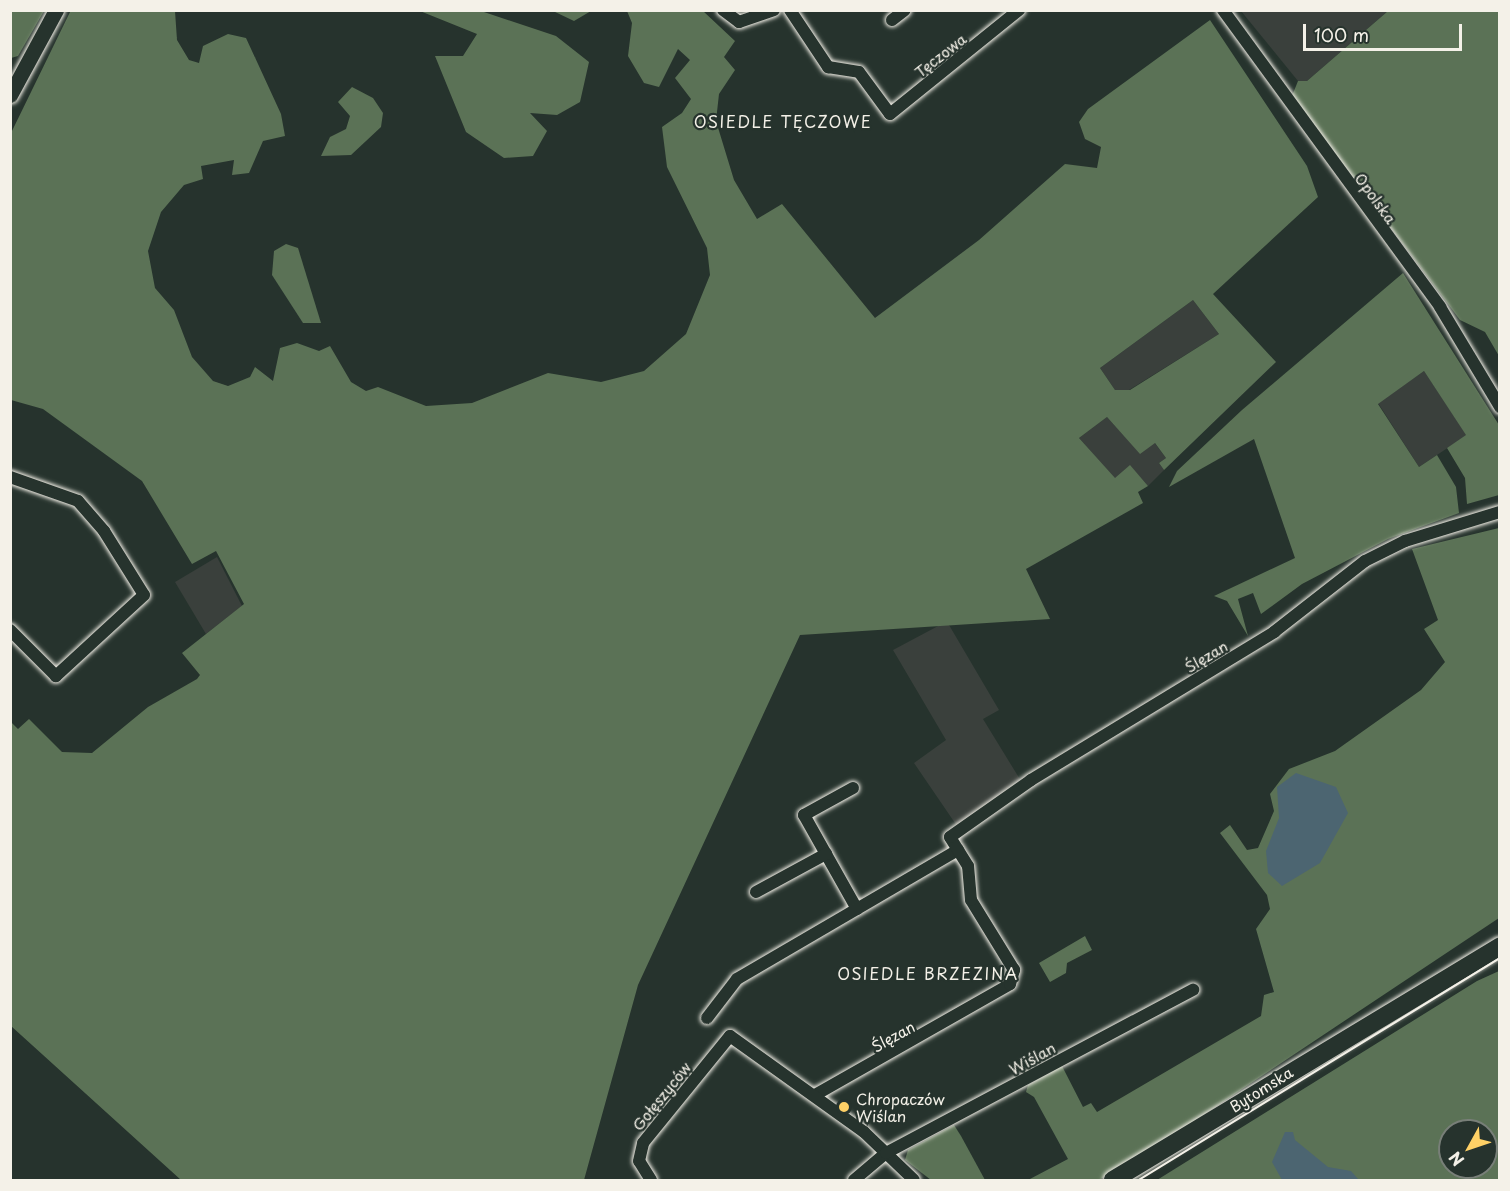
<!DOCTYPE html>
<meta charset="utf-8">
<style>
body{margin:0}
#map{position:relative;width:1510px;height:1191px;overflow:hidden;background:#26332d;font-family:"Playpen Sans",sans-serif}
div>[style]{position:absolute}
.built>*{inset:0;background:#3a403c}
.green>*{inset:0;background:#5b7256}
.water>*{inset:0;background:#4c6571}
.roads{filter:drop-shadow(0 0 2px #f4f1e8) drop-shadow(0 0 2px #f4f1e8)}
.minor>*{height:12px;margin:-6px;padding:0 6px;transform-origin:6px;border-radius:6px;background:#26332d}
.tertiary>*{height:15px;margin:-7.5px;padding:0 7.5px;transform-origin:7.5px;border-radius:7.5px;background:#26332d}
.secondary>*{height:18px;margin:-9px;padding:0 9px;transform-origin:9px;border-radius:9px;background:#26332d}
.tram>*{height:1.5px;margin:-0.75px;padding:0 0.75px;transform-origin:0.75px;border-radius:0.75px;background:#f4f1e8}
.dots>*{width:16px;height:16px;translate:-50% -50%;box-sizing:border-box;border:3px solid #26332d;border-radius:50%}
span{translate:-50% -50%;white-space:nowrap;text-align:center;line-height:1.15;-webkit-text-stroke:4.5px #26332d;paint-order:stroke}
.street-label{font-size:15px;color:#f4f1e8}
.poi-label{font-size:15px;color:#f4f1e8}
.left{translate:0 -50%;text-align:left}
.neighbourhood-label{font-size:16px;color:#f4f1e8;letter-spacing:1.5px}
.frame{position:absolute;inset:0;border:12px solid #f4f1e8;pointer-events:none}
.north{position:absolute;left:1438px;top:1119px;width:60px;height:60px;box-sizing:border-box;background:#26332d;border:2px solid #787f78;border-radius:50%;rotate:230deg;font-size:16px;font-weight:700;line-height:24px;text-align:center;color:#f4f1e8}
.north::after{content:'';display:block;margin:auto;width:21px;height:27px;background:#ffd166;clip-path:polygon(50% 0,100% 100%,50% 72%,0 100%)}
.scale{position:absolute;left:1303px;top:24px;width:159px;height:27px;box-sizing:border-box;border:3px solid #f4f1e8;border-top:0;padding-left:8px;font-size:18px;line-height:21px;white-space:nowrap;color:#f4f1e8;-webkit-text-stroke:4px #26332d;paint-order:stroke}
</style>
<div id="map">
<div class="built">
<i style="clip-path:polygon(1241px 11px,1388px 11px,1307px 81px,1298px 81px)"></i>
<i style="clip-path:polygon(1193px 300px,1219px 334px,1129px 390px,1115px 390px,1100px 368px)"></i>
<i style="clip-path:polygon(1424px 371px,1467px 435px,1419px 467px,1378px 403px)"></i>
<i style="clip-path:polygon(1107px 417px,1140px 453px,1154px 442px,1166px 458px,1159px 463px,1164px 470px,1148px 486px,1130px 466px,1115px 479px,1079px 438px)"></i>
<i style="clip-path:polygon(217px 557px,242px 606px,206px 634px,175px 582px)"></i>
<i style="clip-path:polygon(940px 625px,949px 625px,999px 710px,983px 719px,1021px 781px,957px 826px,914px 763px,946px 740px,893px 650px)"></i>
</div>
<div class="green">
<i style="clip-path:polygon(11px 10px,44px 11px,18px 56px,11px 58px)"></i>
<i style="clip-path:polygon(evenodd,71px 10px,175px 11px,177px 40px,189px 60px,199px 63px,203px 46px,228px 34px,246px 38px,281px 114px,285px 136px,263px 141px,249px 173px,232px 175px,234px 160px,201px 166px,203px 179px,184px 185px,161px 212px,148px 251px,155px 288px,174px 310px,192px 357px,213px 381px,228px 386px,250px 377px,255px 367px,273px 381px,280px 348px,297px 343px,319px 351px,330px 346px,351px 382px,366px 391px,378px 387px,426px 406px,472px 403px,548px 373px,601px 382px,644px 371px,686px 334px,710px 275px,707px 248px,667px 167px,662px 127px,682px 113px,691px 99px,675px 78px,690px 60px,678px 49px,659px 87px,644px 83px,628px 56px,632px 23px,627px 11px,703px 11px,735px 41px,724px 57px,735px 70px,719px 94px,716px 121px,734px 180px,757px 219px,782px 204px,875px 318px,979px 240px,1065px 164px,1097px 168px,1101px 147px,1085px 139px,1079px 122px,1088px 109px,1210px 20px,1307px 166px,1318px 197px,1213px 294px,1276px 362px,1164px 470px,1159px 463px,1166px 458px,1155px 443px,1140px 454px,1107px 417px,1079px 438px,1115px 478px,1130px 465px,1148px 486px,1138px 492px,1143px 503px,1026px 569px,1050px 619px,800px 635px,638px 985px,584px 1180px,181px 1180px,11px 1026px,11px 722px,18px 729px,29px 719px,62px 752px,92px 753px,148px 707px,197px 679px,200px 675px,182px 653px,244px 604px,216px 551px,192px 564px,142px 481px,43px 409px,11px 400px,11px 133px,71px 10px,1193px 300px,1219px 334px,1130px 390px,1115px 390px,1100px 368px,1193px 300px)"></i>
<i style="clip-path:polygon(420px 11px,481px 11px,556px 36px,589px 62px,580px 102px,557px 115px,530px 113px,547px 131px,533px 156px,504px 158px,466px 132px,435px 56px,463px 56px,477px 34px)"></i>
<i style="clip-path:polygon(553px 11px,591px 11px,574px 21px)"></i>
<i style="clip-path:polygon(1388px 11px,1499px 11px,1499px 356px,1485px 332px,1460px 320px,1292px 96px,1298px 81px,1307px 81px)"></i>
<i style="clip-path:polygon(352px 87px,373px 98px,383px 113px,381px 127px,351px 155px,321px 156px,330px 137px,346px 129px,350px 116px,338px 102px)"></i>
<i style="clip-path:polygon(286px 244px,298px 248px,321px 323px,303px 323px,272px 275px,274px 251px)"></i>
<i style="clip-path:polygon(1403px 273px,1499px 425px,1499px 495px,1467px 504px,1465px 478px,1447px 448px,1466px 435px,1424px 371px,1378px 404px,1419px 467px,1437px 455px,1456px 487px,1459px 513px,1388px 539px,1302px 584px,1261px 614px,1253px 593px,1238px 599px,1248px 636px,1227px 601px,1214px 596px,1295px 558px,1254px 439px,1169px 487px,1177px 471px,1242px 410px)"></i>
<i style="clip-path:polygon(1499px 528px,1499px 918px,1128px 1165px,1099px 1180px,1028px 1180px,1068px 1159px,1034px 1097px,1026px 1092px,1028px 1085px,1062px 1066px,1083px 1107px,1091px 1103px,1097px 1112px,1261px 1016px,1264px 995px,1274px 992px,1256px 929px,1270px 909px,1267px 895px,1220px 833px,1230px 825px,1247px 850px,1258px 848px,1274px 811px,1270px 794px,1289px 769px,1335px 751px,1421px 690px,1445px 662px,1424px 629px,1438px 620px,1412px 549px)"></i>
<i style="clip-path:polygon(1085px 936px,1092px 950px,1067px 963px,1066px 973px,1050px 982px,1039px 963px)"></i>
<i style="clip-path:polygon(evenodd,1499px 971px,1499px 1180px,1157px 1180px,1477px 981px,1499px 971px,1450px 1131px,1486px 1131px,1486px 1167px,1450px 1167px,1450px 1131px)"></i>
<i style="clip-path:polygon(954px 1125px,961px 1136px,985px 1180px,931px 1180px,905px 1160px,908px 1150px)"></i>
</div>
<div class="water">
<i style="clip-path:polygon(1296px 773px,1336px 787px,1348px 813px,1320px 863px,1282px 886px,1268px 873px,1266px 851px,1279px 818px,1277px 787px)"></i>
<i style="clip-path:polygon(1285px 1132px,1293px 1132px,1295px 1140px,1328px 1167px,1351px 1171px,1359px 1180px,1282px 1180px,1272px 1162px)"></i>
</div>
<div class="roads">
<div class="minor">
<i style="left:723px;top:10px;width:20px;rotate:37deg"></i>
<i style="left:739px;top:22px;width:37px;rotate:-19deg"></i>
<i style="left:790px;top:10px;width:69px;rotate:56.3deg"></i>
<i style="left:828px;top:67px;width:31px;rotate:9deg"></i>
<i style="left:859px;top:72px;width:52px;rotate:53.6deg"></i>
<i style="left:890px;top:114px;width:166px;rotate:-38.9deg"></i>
<i style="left:1223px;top:10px;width:368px;rotate:53.8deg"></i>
<i style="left:1440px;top:307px;width:117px;rotate:59deg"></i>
<i style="left:892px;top:20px;width:16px;rotate:-38deg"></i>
<i style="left:10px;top:477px;width:72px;rotate:19.4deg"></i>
<i style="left:78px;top:501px;width:40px;rotate:49deg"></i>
<i style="left:104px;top:531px;width:75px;rotate:58deg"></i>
<i style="left:144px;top:595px;width:120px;rotate:137.4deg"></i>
<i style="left:56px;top:676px;width:65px;rotate:-135deg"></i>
<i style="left:853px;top:788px;width:56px;rotate:151.1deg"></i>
<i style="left:804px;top:815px;width:108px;rotate:60.6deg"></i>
<i style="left:756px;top:892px;width:80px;rotate:-28.5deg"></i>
<i style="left:707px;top:1018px;width:49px;rotate:-52.4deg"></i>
<i style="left:737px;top:979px;width:256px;rotate:-30.3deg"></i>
<i style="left:815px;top:1095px;width:224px;rotate:-29.6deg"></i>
<i style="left:1010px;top:984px;width:15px;rotate:-74deg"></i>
<i style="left:1014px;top:970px;width:82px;rotate:-121.6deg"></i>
<i style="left:971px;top:900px;width:34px;rotate:-95deg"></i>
<i style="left:968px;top:866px;width:34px;rotate:-122deg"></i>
<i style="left:950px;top:837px;width:99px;rotate:-35.1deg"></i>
<i style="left:1031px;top:780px;width:285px;rotate:-31.3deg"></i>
<i style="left:1274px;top:632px;width:115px;rotate:-38deg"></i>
<i style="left:1365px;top:561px;width:45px;rotate:-26.6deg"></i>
<i style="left:1405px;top:541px;width:99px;rotate:-17deg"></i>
<i style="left:651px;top:1180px;width:22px;rotate:-122deg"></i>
<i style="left:639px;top:1161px;width:18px;rotate:-77deg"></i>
<i style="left:643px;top:1143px;width:138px;rotate:-50.9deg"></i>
<i style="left:730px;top:1036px;width:165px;rotate:35.6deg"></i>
<i style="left:864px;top:1132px;width:69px;rotate:43.8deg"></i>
<i style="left:854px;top:1180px;width:42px;rotate:-40.2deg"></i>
<i style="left:886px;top:1153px;width:348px;rotate:-28deg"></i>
</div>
<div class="tertiary">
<i style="left:10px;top:95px;width:97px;rotate:-61.6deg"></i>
</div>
<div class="secondary">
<i style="left:1113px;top:1180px;width:452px;rotate:-31.1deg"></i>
</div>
</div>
<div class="tram">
<i style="left:1139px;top:1180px;width:424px;rotate:-31.6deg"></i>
</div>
<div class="dots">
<i style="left:844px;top:1107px;background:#ffd166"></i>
</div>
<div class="street-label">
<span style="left:940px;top:55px;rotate:-38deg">Tęczowa</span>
<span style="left:1376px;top:198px;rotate:54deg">Opolska</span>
<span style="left:1206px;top:656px;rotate:-31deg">Ślęzan</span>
<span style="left:893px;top:1036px;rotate:-29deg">Ślęzan</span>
<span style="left:1032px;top:1058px;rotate:-29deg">Wiślan</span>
<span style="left:1261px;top:1089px;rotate:-32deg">Bytomska</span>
<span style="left:661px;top:1096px;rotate:-51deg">Gołęszyców</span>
</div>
<div class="poi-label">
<span class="left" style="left:856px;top:1107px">Chropaczów<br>Wiślan</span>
</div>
<div class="neighbourhood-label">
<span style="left:783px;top:121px">OSIEDLE TĘCZOWE</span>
<span style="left:928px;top:973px">OSIEDLE BRZEZINA</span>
</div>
<div class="frame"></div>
<div class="north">N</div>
<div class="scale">100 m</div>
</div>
